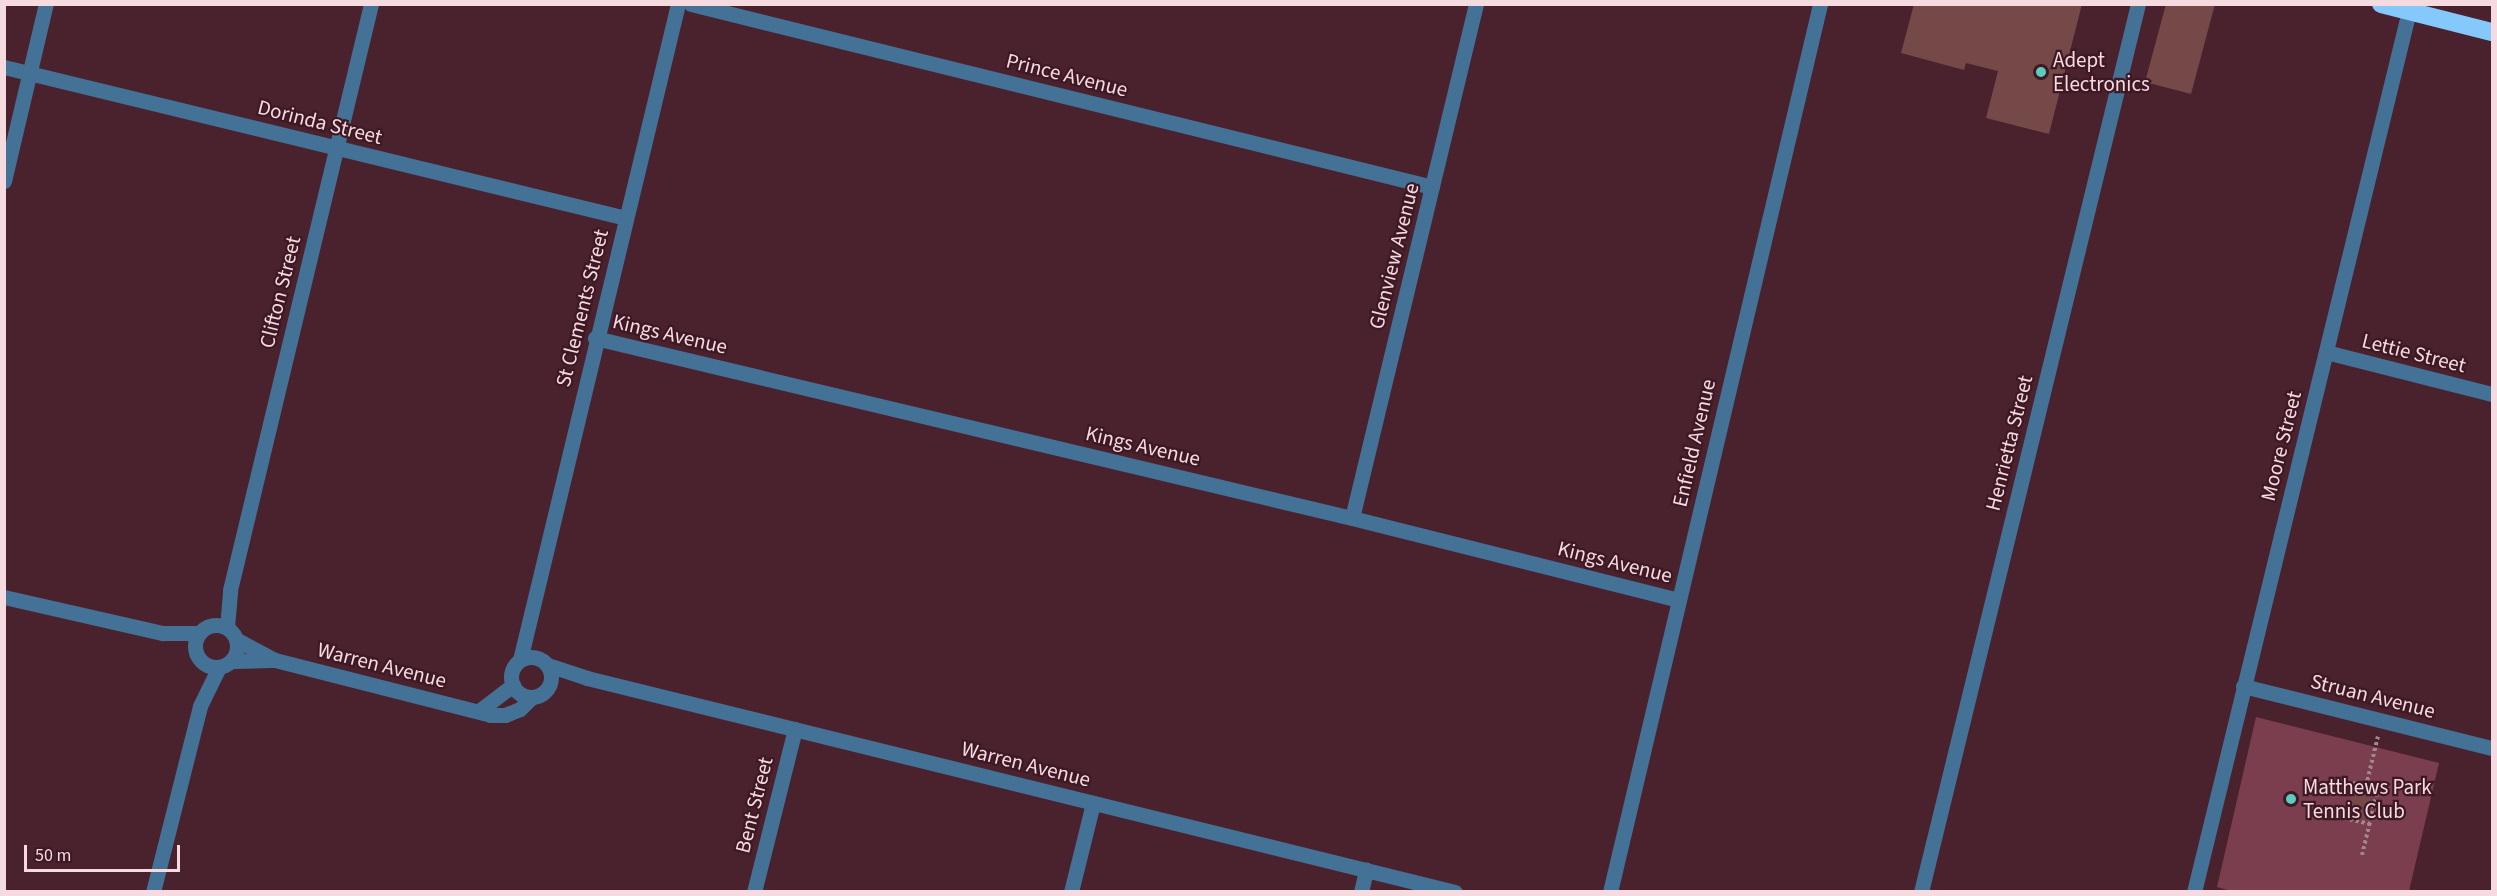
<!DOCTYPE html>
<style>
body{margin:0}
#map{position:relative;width:2497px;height:896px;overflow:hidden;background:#49222e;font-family:"Source Sans 3",sans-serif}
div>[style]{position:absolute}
.green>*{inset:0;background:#7a3e4f}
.building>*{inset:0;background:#754947}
.path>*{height:4px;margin-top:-2px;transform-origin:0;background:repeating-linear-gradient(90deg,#a5858e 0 3px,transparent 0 6px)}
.minor>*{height:15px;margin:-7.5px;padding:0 7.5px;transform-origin:7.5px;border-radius:7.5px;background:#447296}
.minor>.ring{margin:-7.5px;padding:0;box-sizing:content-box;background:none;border:15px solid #447296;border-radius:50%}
.highway>*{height:18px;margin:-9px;padding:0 9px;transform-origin:9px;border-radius:9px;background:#85c8fc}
.dots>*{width:16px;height:16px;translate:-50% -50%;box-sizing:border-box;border:3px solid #3e1824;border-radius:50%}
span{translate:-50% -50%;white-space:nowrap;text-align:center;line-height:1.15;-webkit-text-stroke:4.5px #3e1824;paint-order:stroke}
.poi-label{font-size:21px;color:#f5dbe0}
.left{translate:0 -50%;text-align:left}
.street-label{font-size:21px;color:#f5dbe0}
.frame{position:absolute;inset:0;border:6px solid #f5dbe0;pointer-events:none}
.scale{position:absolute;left:24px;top:845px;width:156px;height:27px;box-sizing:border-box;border:3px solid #f5dbe0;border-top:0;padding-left:8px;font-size:18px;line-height:21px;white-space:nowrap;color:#f5dbe0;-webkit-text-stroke:4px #3e1824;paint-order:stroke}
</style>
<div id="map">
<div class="green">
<i style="clip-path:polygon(2256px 717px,2439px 763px,2409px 891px,2234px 892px,2217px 887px)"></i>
</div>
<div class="building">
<i style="clip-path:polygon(1914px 4px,2082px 4px,2049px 134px,1986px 118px,1998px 71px,1966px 63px,1964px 70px,1901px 53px)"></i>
<i style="clip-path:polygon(2166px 4px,2215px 4px,2191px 94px,2145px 82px)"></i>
<i style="clip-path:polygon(2353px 788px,2373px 793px,2367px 819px,2347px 815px)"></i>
</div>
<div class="path">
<i style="left:2353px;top:783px;width:13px;rotate:13deg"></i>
<i style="left:2344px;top:818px;width:27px;rotate:13deg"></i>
<i style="left:2362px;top:855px;width:68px;rotate:-76.4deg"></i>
<i style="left:2378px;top:789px;width:12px;rotate:-166deg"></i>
<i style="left:2366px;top:786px;width:51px;rotate:-76.5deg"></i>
</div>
<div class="minor">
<i style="left:691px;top:4px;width:763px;rotate:13.87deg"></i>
<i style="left:4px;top:67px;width:640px;rotate:13.65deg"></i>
<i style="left:4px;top:181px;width:182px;rotate:-76.7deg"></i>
<i style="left:595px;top:338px;width:778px;rotate:13.38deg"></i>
<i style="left:1352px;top:518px;width:337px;rotate:14.1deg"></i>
<i style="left:2326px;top:352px;width:171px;rotate:14.2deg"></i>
<i style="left:1352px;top:518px;width:529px;rotate:-76.44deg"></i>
<i style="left:4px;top:597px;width:163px;rotate:12.8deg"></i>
<i style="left:163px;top:633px;width:36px"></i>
<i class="ring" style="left:195px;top:625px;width:27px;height:27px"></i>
<i style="left:227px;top:627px;width:37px;rotate:-85deg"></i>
<i style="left:230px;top:590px;width:603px;rotate:-76.47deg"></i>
<i style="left:237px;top:640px;width:43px;rotate:27.8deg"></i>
<i style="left:275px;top:660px;width:222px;rotate:14.3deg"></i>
<i style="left:490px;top:715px;width:15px"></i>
<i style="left:505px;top:715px;width:16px;rotate:-22deg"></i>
<i style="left:520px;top:709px;width:17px;rotate:-45deg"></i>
<i class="ring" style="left:511px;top:657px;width:25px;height:25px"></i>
<i style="left:520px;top:660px;width:675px;rotate:-76.46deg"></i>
<i style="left:232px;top:661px;width:40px;rotate:-1.4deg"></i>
<i style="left:548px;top:665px;width:41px;rotate:18.4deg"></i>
<i style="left:587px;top:678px;width:894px;rotate:13.85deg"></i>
<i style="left:2243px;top:686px;width:257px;rotate:14deg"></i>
<i style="left:479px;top:711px;width:43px;rotate:-37.4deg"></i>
<i style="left:153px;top:892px;width:192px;rotate:-75.8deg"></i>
<i style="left:200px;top:706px;width:43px;rotate:-64deg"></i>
<i style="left:754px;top:892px;width:168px;rotate:-75.9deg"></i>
<i style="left:1071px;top:892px;width:92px;rotate:-76.1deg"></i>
<i style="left:1361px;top:892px;width:23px;rotate:-77deg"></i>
<i style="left:1610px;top:892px;width:912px;rotate:-76.69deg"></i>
<i style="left:1921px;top:892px;width:914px;rotate:-76.27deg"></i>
<i style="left:2194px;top:892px;width:907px;rotate:-76.29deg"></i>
</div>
<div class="highway">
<i style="left:2381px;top:4px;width:114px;rotate:14.2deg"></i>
</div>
<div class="dots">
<i style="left:2041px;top:72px;background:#59cebe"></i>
<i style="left:2291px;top:799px;background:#59cebe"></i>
</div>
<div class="poi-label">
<span class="left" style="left:2053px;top:72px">Adept<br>Electronics</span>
<span class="left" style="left:2303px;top:799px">Matthews Park<br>Tennis Club</span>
</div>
<div class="street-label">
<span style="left:1067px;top:75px;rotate:14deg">Prince Avenue</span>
<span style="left:320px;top:122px;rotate:14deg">Dorinda Street</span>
<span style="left:1394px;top:256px;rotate:-76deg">Glenview Avenue</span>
<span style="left:280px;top:292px;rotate:-76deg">Clifton Street</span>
<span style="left:582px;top:308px;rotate:-76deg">St Clements Street</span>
<span style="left:670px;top:334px;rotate:13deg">Kings Avenue</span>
<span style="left:2414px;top:353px;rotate:14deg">Lettie Street</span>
<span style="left:1694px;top:443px;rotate:-77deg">Enfield Avenue</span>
<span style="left:2009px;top:443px;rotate:-76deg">Henrietta Street</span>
<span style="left:1143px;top:446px;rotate:13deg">Kings Avenue</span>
<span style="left:2281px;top:446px;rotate:-76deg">Moore Street</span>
<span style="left:1615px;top:562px;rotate:14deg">Kings Avenue</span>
<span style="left:382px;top:665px;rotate:14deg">Warren Avenue</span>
<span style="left:2373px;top:696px;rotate:14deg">Struan Avenue</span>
<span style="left:1026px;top:764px;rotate:14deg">Warren Avenue</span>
<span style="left:754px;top:805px;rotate:-76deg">Bent Street</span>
</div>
<div class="frame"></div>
<div class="scale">50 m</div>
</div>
